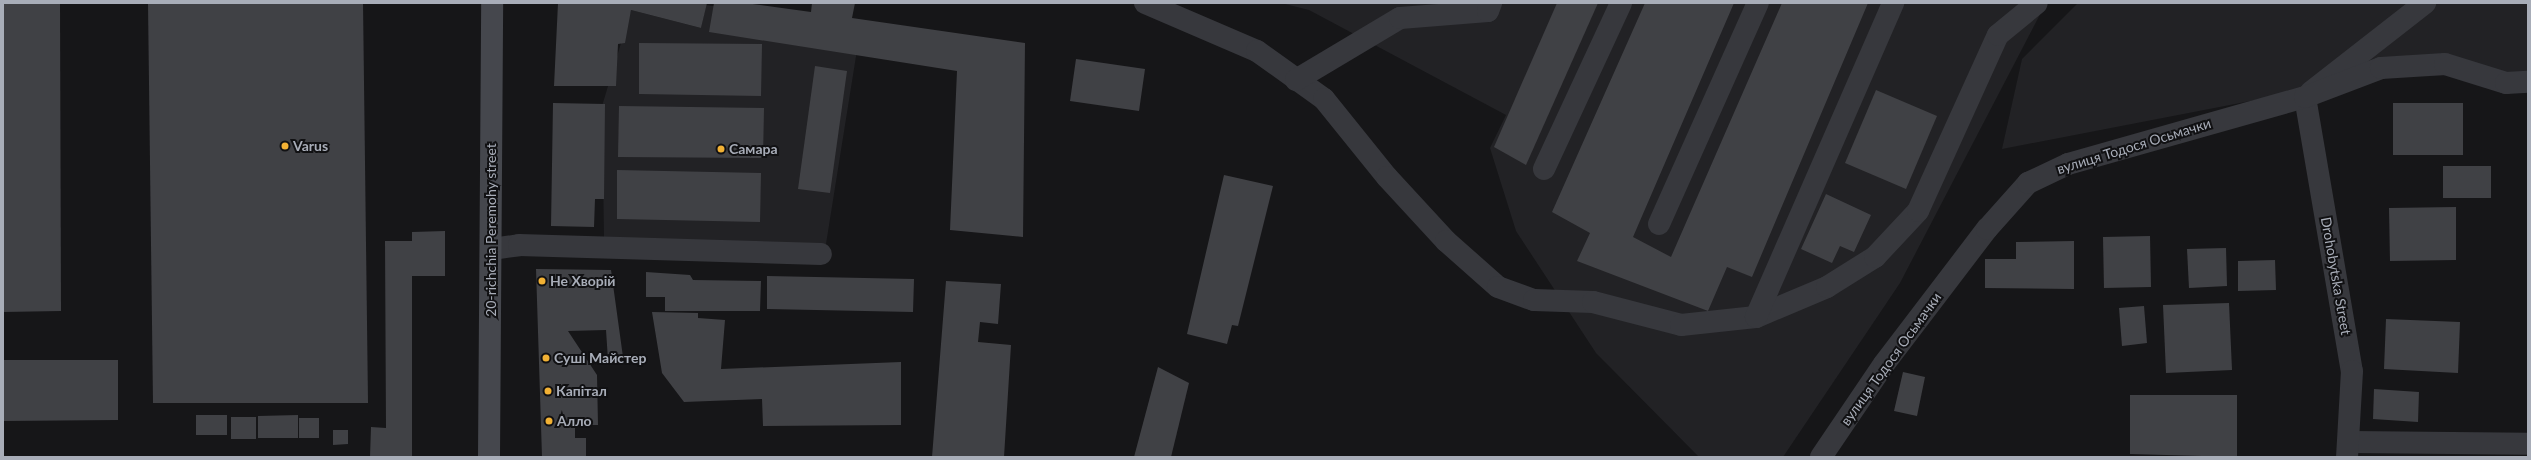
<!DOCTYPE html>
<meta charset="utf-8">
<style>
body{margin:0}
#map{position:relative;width:2531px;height:460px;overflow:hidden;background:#161618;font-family:Lato,sans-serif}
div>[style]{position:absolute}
.built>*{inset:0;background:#222225}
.building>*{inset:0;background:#404145}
.lane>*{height:22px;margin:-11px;padding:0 11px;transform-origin:11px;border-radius:11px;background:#37383d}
.street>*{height:22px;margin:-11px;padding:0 11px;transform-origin:11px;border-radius:11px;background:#37383d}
.secondary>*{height:22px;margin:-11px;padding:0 11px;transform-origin:11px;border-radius:11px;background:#45474d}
.dots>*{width:11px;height:11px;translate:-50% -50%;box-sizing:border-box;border:2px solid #111113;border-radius:50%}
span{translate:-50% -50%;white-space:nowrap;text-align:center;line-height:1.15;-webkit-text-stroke:4px #111113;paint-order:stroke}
.poi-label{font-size:14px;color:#a8adb8;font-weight:700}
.left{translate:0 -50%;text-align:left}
.street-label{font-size:14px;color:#a8adb8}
.frame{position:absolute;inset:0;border:4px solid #a8adb8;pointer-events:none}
</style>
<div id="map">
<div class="built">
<i style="clip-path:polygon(1281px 3px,2046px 3px,1900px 283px,1783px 457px,1699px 457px,1596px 353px,1516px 231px,1490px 148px,1506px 115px,1309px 10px)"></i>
<i style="clip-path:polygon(2078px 3px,2528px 3px,2528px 73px,2374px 77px,2002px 149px,2022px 59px)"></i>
<i style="clip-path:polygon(706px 5px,861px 25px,826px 244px,604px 238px,602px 106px,631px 10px,701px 28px)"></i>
</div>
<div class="building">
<i style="clip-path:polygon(3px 3px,60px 3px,61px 311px,3px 312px)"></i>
<i style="clip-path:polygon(148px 3px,363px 3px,368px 403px,153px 403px)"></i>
<i style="clip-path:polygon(558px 3px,707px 3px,701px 28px,631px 10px,625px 43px,618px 44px,616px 86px,554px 86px)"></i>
<i style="clip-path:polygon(714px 3px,745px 3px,811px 12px,812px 3px,855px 3px,852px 18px,1025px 43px,1023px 237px,950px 230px,957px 71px,709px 32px)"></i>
<i style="clip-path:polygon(1557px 3px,1598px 3px,1526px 165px,1494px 147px)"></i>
<i style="clip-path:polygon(1645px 3px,1734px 3px,1633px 237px,1671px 257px,1782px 3px,1868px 3px,1752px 277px,1727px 267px,1708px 311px,1577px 261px,1590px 233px,1552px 212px)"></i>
<i style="clip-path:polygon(639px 43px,762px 44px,761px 96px,639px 94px)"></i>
<i style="clip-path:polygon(1076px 59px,1145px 69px,1139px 111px,1070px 101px)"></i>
<i style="clip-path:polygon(815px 66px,847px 71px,830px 193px,798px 189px)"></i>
<i style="clip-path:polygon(1876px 90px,1937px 116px,1906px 189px,1845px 163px)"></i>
<i style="clip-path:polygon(553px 103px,605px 104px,604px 199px,595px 199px,594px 227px,551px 226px)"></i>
<i style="clip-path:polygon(2393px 103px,2463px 103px,2463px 155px,2393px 155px)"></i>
<i style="clip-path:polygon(619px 106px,764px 108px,763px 158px,618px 157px)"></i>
<i style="clip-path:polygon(2443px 166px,2491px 166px,2491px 198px,2443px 198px)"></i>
<i style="clip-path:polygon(617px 170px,761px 173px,760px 222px,617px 219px)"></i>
<i style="clip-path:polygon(1224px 175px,1273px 186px,1238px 326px,1232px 325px,1227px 344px,1187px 334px)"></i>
<i style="clip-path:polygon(1826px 194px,1871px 215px,1854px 252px,1840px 246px,1832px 263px,1801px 249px)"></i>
<i style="clip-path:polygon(2456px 207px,2456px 260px,2390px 261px,2389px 208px)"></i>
<i style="clip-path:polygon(445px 231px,445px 276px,412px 276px,412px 457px,370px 457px,371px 427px,386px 428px,385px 241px,412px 241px,412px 232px)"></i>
<i style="clip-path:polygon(2150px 236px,2151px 287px,2104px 288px,2103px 237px)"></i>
<i style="clip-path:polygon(2074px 241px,2074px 289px,1985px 288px,1985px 259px,2016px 259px,2016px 242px)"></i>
<i style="clip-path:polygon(2226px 248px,2227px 286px,2189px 288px,2187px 249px)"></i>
<i style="clip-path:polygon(2275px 260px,2276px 290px,2238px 291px,2238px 261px)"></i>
<i style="clip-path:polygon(536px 269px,611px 270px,623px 357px,608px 360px,606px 330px,568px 331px,597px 375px,598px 425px,575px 425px,575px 438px,586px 438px,586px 457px,542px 457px)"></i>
<i style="clip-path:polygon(646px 272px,690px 275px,693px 280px,761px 281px,760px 311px,665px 311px,665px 297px,646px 297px)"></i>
<i style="clip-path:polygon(767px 276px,914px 279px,913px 312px,767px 309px)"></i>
<i style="clip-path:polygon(946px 281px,1001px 284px,998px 324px,980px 322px,978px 342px,1011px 345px,1004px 457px,932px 457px)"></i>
<i style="clip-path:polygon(2229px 303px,2232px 370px,2166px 373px,2163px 305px)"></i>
<i style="clip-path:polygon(2144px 306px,2147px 343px,2122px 346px,2119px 308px)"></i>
<i style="clip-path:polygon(652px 312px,698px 313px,698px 318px,725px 320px,721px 369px,901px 362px,901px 425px,763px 426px,762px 399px,684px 402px,662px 373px)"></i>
<i style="clip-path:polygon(2386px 319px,2460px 322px,2458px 373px,2384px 369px)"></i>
<i style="clip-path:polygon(3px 360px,118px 360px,118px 420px,3px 421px)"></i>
<i style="clip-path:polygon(1158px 367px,1189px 383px,1171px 457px,1134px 457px)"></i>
<i style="clip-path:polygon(1903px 372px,1925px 377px,1917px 416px,1894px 411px)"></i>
<i style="clip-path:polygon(2374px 389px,2419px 392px,2418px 422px,2373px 419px)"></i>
<i style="clip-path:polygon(2130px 395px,2237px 395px,2237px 457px,2130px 454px)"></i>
<i style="clip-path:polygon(196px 415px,227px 415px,227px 435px,196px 435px)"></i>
<i style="clip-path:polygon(298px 415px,298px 438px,258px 438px,258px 416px)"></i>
<i style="clip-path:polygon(231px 417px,256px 417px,256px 439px,231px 439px)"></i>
<i style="clip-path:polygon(299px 418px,319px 418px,319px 438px,299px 438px)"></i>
<i style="clip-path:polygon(333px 430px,348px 430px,348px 444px,333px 445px)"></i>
</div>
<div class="lane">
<i style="left:1145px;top:3px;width:122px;rotate:23.2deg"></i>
<i style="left:1257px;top:51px;width:82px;rotate:35.6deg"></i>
<i style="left:1324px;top:99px;width:100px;rotate:51.1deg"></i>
<i style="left:1387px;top:177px;width:87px;rotate:47.3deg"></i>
<i style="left:1446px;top:241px;width:69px;rotate:41.5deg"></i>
<i style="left:1498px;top:287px;width:38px;rotate:20deg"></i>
<i style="left:1534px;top:300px;width:59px;rotate:1.9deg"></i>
<i style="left:1593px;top:302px;width:91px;rotate:14.6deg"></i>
<i style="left:1681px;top:325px;width:75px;rotate:-6.1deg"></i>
<i style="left:1756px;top:317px;width:77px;rotate:-22.9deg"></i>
<i style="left:1827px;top:287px;width:57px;rotate:-32deg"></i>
<i style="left:1875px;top:257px;width:63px;rotate:-46.9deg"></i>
<i style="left:1918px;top:211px;width:193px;rotate:-65.6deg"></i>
<i style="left:1998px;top:35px;width:50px;rotate:-39.4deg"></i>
<i style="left:1296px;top:80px;width:121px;rotate:-30.8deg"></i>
<i style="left:1400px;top:18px;width:88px;rotate:-4.5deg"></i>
<i style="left:1488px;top:11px;width:9px;rotate:-69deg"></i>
<i style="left:2311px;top:92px;width:145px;rotate:-38deg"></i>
<i style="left:1544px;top:169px;width:183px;rotate:-65.1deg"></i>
<i style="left:1659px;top:224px;width:242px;rotate:-65.9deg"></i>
<i style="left:492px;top:249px;width:27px;rotate:-8deg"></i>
<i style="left:519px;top:245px;width:302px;rotate:1.7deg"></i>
<i style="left:1756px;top:317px;width:343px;rotate:-66.4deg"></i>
<i style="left:2351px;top:442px;width:177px;rotate:0.6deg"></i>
</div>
<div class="street">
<i style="left:2305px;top:97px;width:278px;rotate:80.3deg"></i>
<i style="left:2352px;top:371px;width:86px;rotate:93.3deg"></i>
<i style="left:1821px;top:457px;width:112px;rotate:-55.9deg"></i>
<i style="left:1884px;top:364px;width:170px;rotate:-52.7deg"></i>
<i style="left:1987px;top:229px;width:62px;rotate:-48.3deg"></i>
<i style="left:2028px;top:183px;width:44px;rotate:-25.4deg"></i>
<i style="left:2068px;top:164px;width:246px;rotate:-15.8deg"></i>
<i style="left:2305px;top:97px;width:81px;rotate:-20.9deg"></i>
<i style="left:2381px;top:68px;width:64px;rotate:-3.6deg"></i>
<i style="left:2445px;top:64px;width:64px;rotate:17.3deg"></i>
<i style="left:2506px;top:83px;width:22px;rotate:-3deg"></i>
</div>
<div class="secondary">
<i style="left:489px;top:457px;width:454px;rotate:-89.6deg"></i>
</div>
<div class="dots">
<i style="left:285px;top:146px;background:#f2b134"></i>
<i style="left:721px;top:149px;background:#f2b134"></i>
<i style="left:542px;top:281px;background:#f2b134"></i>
<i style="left:546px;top:358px;background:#f2b134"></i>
<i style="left:548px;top:391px;background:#f2b134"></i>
<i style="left:549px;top:421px;background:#f2b134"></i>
</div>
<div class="poi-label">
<span class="left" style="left:293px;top:146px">Varus</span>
<span class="left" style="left:729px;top:149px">Самара</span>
<span class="left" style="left:550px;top:281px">Не Хворій</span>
<span class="left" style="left:554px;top:358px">Суші Майстер</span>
<span class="left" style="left:556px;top:391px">Капітал</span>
<span class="left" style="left:557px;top:421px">Алло</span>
</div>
<div class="street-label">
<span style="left:2134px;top:146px;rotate:-17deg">вулиця Тодося Осьмачки</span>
<span style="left:491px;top:230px;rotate:-90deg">20-richchia Peremohy street</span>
<span style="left:2336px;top:276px;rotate:80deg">Drohobytska Street</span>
<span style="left:1891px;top:359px;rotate:-54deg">вулиця Тодося Осьмачки</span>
</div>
<div class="frame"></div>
</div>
